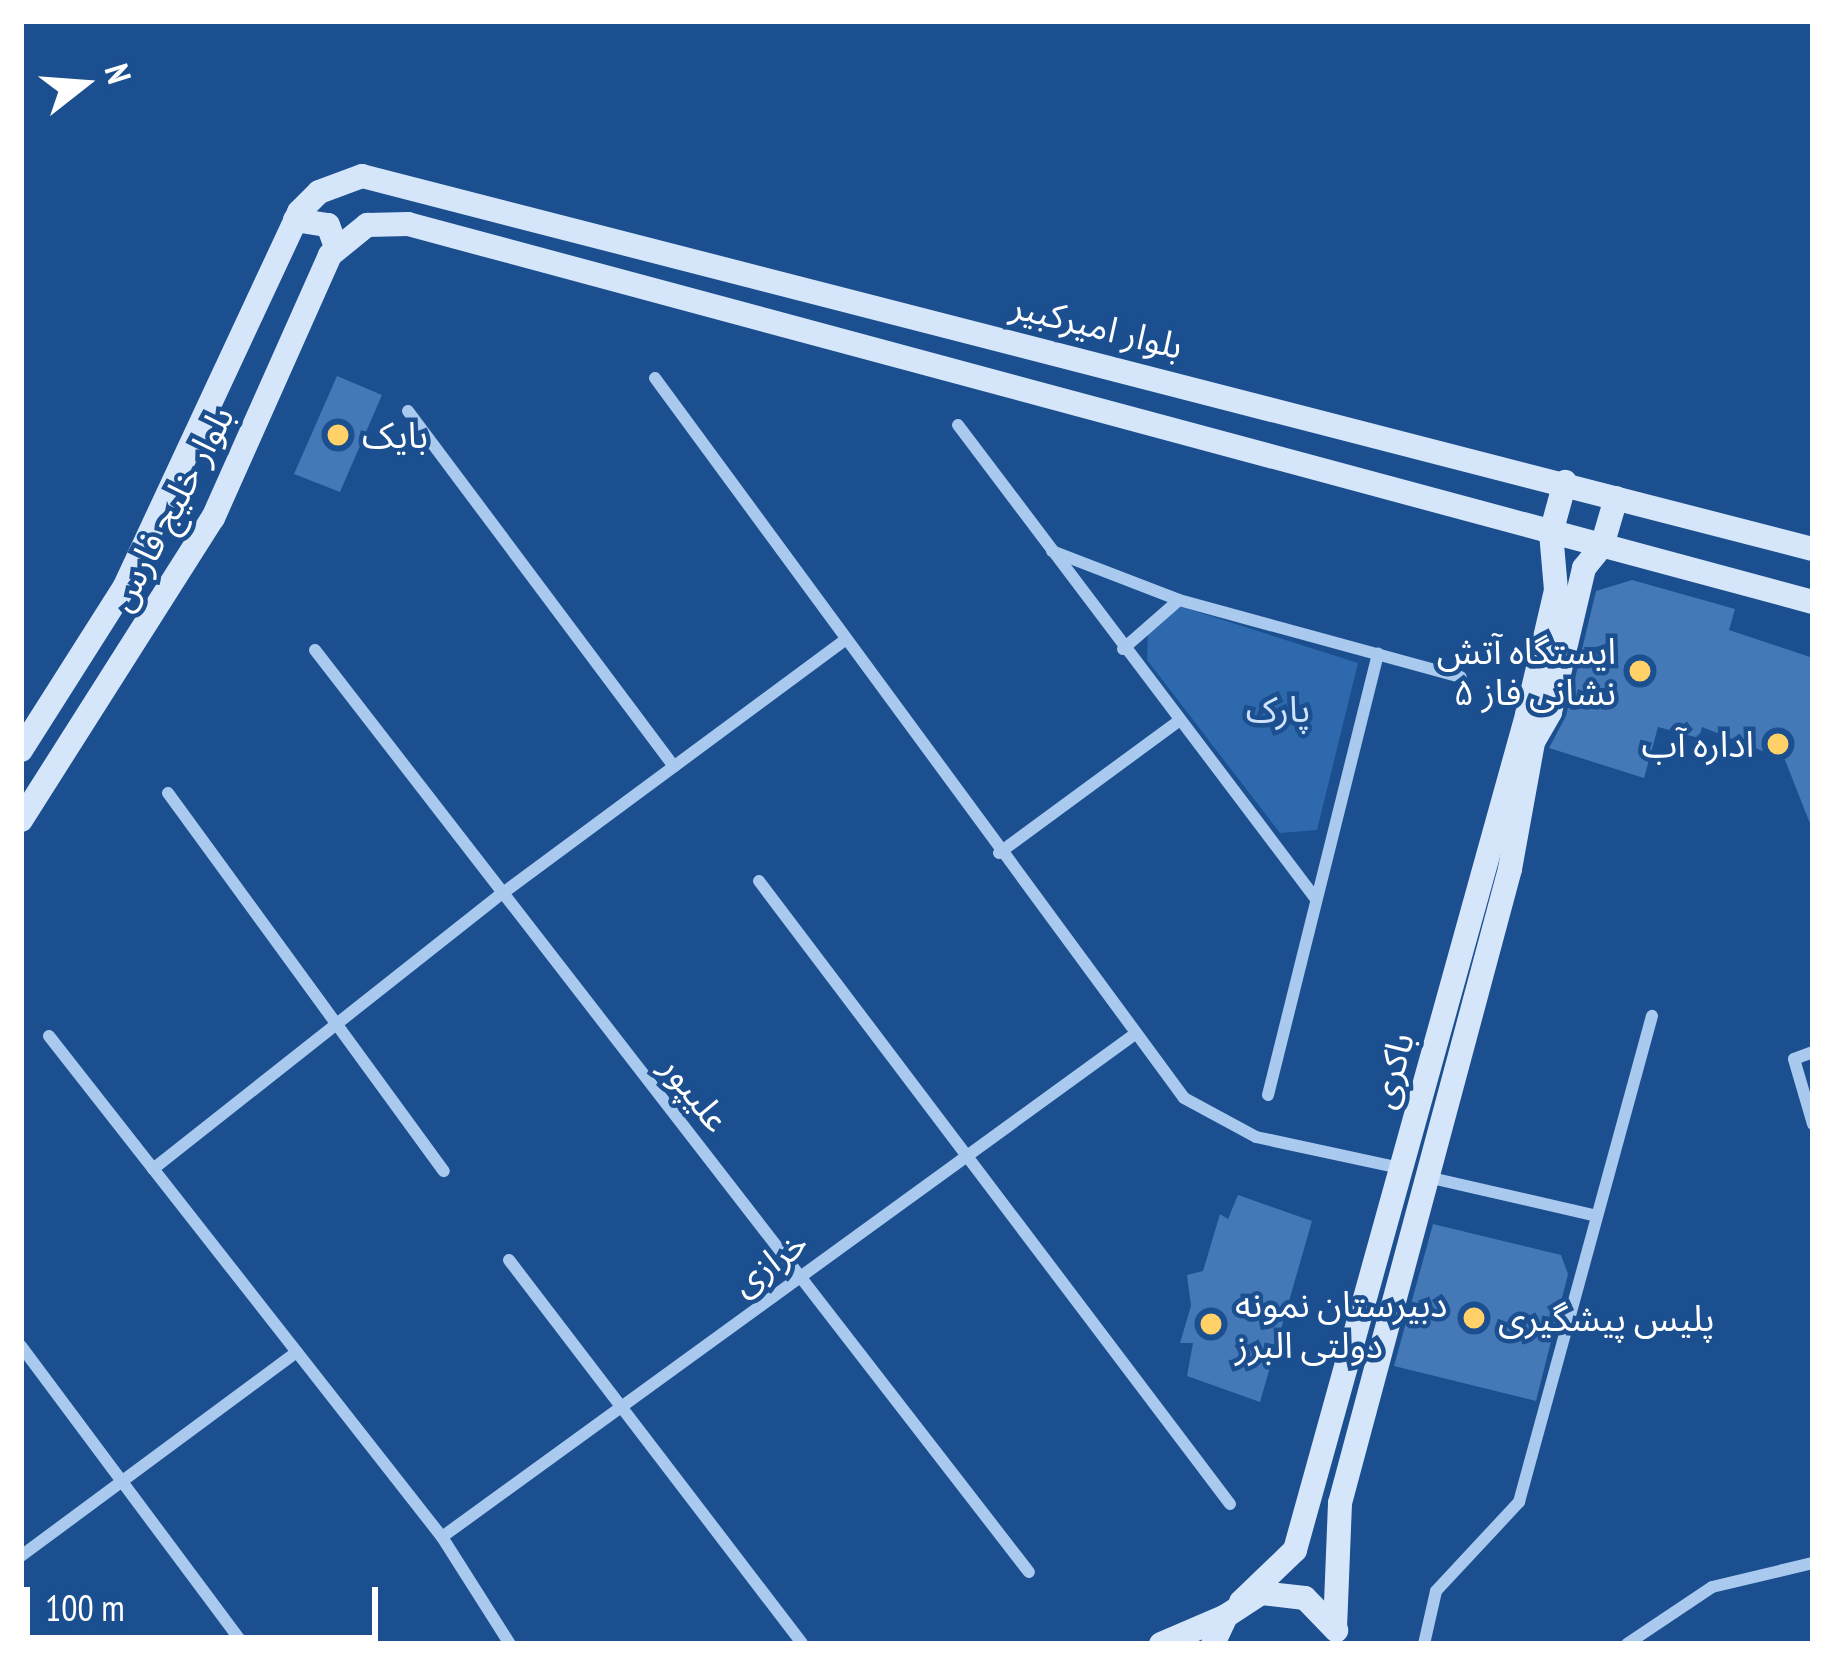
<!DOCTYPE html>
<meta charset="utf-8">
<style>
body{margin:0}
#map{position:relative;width:1834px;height:1665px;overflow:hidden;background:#1b4f8f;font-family:"PT Sans Narrow","Noto Sans Arabic",sans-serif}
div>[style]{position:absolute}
.green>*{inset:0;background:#2e69ad}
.building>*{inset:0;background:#4478b7}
.street>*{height:12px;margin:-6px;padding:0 6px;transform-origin:6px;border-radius:6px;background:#a9c9ee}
.secondary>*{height:24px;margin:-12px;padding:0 12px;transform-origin:12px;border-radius:12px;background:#d6e6fa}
.dots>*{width:33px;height:33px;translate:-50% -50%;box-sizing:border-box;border:6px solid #1b4f8f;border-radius:50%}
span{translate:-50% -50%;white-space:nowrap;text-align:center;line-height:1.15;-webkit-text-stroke:9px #1b4f8f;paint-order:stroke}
.street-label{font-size:36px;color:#fff}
.poi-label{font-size:36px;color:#fff}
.left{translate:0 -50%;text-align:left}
.right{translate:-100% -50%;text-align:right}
.park-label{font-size:36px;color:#cfe3fa}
.frame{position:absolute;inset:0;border:24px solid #fff;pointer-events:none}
.north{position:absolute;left:24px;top:24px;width:120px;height:120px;-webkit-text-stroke:9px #1b4f8f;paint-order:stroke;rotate:73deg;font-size:33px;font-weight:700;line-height:48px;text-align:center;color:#fff}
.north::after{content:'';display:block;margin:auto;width:42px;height:54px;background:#fff;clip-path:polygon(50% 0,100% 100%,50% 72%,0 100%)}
.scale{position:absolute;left:24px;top:1587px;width:354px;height:54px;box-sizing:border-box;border:6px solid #fff;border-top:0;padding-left:15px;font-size:36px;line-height:42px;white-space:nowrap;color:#fff;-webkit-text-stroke:9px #1b4f8f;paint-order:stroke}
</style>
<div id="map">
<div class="green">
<i style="clip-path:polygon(1179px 606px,1358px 663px,1317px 830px,1280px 833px,1147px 660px,1148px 630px)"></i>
</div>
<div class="building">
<i style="clip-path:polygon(337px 376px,382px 395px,340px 492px,294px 474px)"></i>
<i style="clip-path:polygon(1632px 580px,1735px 609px,1729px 630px,1813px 658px,1813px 831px,1785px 760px,1702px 727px,1699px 738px,1658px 727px,1644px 778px,1549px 748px,1566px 716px,1596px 591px)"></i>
<i style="clip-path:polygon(1238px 1195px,1312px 1221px,1260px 1402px,1187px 1376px,1193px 1343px,1180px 1343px,1191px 1306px,1187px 1275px,1203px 1271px,1220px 1214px,1228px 1219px)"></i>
<i style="clip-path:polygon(1433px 1224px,1561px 1255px,1568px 1274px,1536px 1401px,1394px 1366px)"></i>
</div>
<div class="street">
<i style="left:655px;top:378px;width:893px;rotate:53.69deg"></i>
<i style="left:1184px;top:1098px;width:82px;rotate:28.4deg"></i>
<i style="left:1256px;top:1137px;width:148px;rotate:12.1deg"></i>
<i style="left:408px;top:411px;width:444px;rotate:53.2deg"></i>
<i style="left:958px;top:425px;width:594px;rotate:52.94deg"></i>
<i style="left:1052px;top:551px;width:136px;rotate:21.1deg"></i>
<i style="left:1123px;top:649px;width:74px;rotate:-41.2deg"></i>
<i style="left:1179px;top:600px;width:292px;rotate:15.3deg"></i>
<i style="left:315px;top:650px;width:1166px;rotate:52.25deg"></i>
<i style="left:168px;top:793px;width:468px;rotate:53.9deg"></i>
<i style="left:999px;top:853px;width:223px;rotate:-36.3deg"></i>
<i style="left:759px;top:881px;width:781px;rotate:52.91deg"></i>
<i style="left:49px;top:1036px;width:637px;rotate:51.89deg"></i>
<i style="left:442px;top:1537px;width:127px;rotate:57.6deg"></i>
<i style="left:1813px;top:1052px;width:20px;rotate:160deg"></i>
<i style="left:1794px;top:1059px;width:68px;rotate:73.7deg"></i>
<i style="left:1268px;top:1095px;width:455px;rotate:-76deg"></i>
<i style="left:153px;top:1169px;width:446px;rotate:-38.3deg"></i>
<i style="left:503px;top:893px;width:425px;rotate:-36.5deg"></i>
<i style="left:1427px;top:1177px;width:174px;rotate:12.9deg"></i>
<i style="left:509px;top:1260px;width:482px;rotate:52.6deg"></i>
<i style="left:21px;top:1346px;width:372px;rotate:53.3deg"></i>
<i style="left:442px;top:1537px;width:851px;rotate:-35.97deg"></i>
<i style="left:21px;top:1556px;width:343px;rotate:-36.5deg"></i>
<i style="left:1424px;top:1644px;width:54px;rotate:-77.2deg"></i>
<i style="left:1436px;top:1591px;width:122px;rotate:-47deg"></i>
<i style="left:1519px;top:1502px;width:504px;rotate:-74.7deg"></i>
<i style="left:1627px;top:1644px;width:102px;rotate:-33.8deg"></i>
<i style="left:1712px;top:1587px;width:104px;rotate:-13.4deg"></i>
</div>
<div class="secondary">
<i style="left:295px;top:220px;width:33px;rotate:9deg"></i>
<i style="left:328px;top:225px;width:23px;rotate:70deg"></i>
<i style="left:21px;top:750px;width:192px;rotate:-57.6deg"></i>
<i style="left:124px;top:588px;width:415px;rotate:-65deg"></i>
<i style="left:299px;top:212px;width:28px;rotate:-45deg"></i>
<i style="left:319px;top:192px;width:46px;rotate:-20.4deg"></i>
<i style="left:362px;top:176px;width:1498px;rotate:14.42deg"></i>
<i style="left:21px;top:820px;width:358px;rotate:-57.6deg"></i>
<i style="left:213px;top:518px;width:288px;rotate:-66deg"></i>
<i style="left:330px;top:255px;width:48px;rotate:-39deg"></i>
<i style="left:367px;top:225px;width:41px;rotate:-1.4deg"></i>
<i style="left:408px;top:224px;width:1455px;rotate:15.06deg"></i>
<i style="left:1241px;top:1602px;width:75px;rotate:-43.9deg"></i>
<i style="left:1295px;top:1550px;width:867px;rotate:-74.47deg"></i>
<i style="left:1527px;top:715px;width:128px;rotate:-76.9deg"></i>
<i style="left:1556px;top:590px;width:57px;rotate:-95deg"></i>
<i style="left:1551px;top:533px;width:53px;rotate:-74.6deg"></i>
<i style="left:1335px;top:1628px;width:125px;rotate:-87.7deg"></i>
<i style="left:1340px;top:1503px;width:656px;rotate:-74.99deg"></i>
<i style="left:1510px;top:869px;width:129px;rotate:-79.7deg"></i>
<i style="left:1533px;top:742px;width:34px;rotate:-60deg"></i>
<i style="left:1550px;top:712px;width:148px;rotate:-76.7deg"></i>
<i style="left:1584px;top:568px;width:28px;rotate:-51deg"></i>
<i style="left:1602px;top:546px;width:50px;rotate:-73.7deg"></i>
<i style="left:1161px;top:1644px;width:71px;rotate:-23.3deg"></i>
<i style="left:1213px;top:1644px;width:31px;rotate:-65deg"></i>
<i style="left:1226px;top:1616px;width:42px;rotate:-33.3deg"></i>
<i style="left:1261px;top:1593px;width:44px;rotate:6.5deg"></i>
<i style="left:1305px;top:1598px;width:45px;rotate:45.9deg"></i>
</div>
<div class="dots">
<i style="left:338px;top:435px;background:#ffd166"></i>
<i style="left:1640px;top:671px;background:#ffd166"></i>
<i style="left:1778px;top:744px;background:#ffd166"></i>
<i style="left:1474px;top:1318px;background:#ffd166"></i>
<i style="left:1211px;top:1324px;background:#ffd166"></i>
</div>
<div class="street-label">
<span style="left:1097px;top:325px;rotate:14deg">بلوار امیرکبیر</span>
<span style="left:170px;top:508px;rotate:-62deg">بلوار خلیج فارس</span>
<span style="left:1391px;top:1070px;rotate:-74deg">باکری</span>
<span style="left:696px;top:1093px;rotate:52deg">علیپور</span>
<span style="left:769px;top:1262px;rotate:-36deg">خرازی</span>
</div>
<div class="poi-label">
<span class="left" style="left:362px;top:435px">بایک</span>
<span class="right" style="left:1616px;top:671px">ایستگاه آتش<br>نشانی فاز ۵</span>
<span class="right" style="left:1754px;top:744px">اداره آب</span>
<span class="left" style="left:1235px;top:1324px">دبیرستان نمونه<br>دولتی البرز</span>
<span class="left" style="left:1498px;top:1318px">پلیس پیشگیری</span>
</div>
<div class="park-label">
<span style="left:1278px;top:709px">پارک</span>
</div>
<div class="frame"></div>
<div class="north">N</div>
<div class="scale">100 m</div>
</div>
